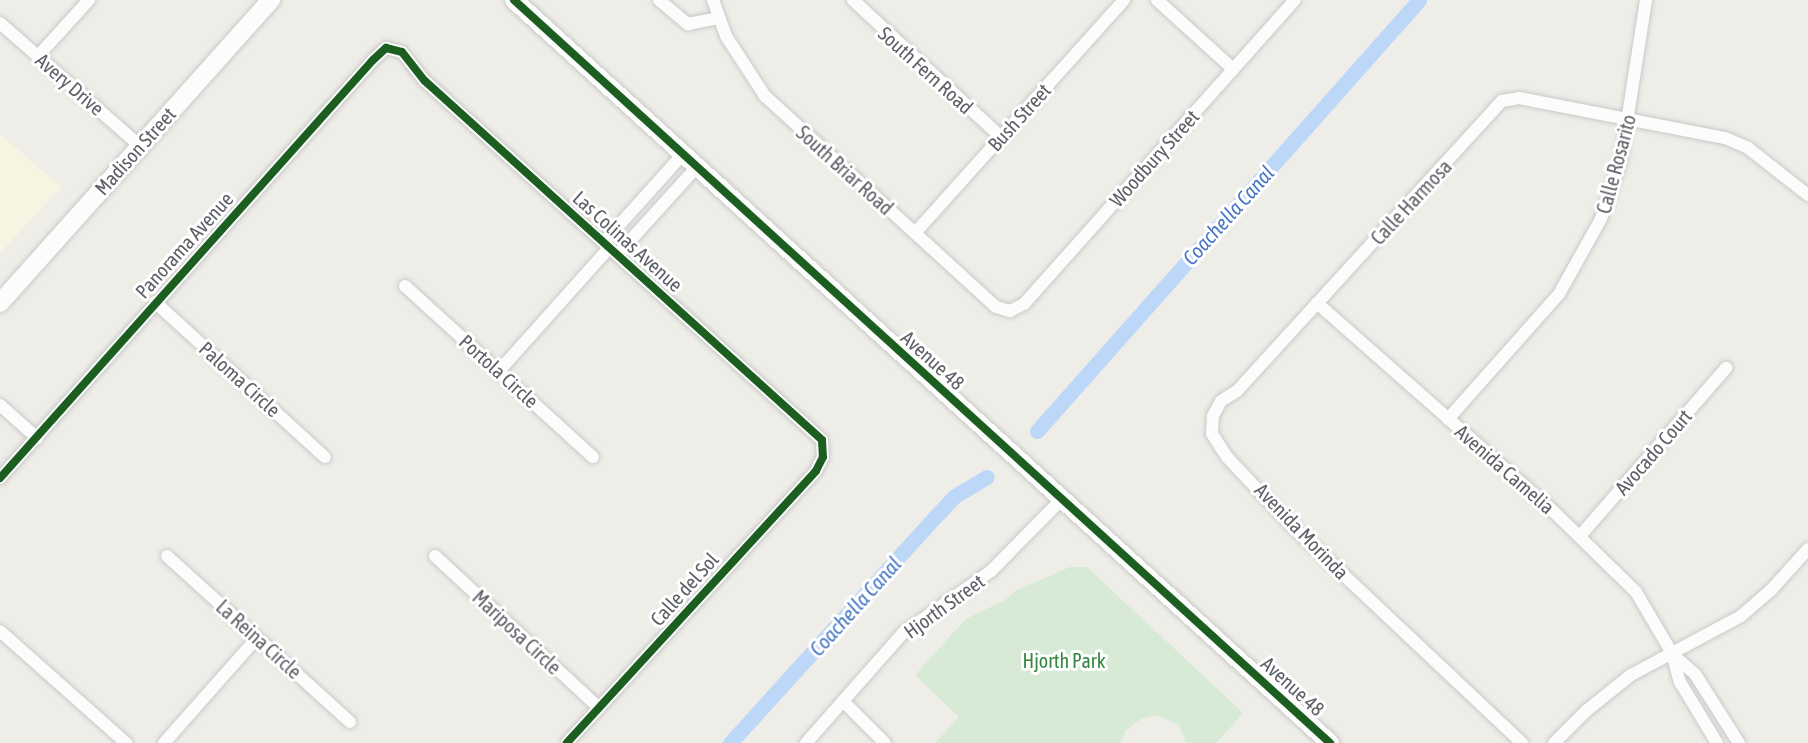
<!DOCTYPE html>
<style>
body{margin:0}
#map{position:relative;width:1808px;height:743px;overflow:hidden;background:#eeede8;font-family:"Asap Condensed",sans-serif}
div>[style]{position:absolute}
.commercial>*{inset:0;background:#f7f4e1}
.green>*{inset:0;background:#d6ead5}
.canal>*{height:15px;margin:-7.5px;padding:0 7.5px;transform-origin:7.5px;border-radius:7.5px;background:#bcd7f8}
.roads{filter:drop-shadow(0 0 2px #c9cac8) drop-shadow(0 0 2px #c9cac8)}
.minor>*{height:12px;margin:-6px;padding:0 6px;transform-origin:6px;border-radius:6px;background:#fcfcfc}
.secondary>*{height:18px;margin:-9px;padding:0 9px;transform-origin:9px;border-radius:9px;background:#fcfcfc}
.cycleway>*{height:8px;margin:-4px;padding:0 4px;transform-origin:4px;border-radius:4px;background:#1b5e20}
span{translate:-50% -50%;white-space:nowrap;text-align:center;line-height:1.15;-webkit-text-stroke:6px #fff;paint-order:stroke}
.street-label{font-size:20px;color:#5d6066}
.park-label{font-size:20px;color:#348641}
.water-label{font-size:21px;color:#4776c5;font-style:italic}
</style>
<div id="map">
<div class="commercial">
<i style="clip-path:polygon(0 134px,61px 187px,0 253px)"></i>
</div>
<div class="green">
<i style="clip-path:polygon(1070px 567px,1087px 567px,1243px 713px,1216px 743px,1186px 743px,1179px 725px,1157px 715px,1141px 719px,1125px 731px,1121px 743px,935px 743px,959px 717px,915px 675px,966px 619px,1005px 600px,1015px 591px)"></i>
</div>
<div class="canal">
<i style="left:1037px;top:431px;width:576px;rotate:-48.45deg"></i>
<i style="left:730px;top:743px;width:308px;rotate:-47.8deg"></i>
<i style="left:937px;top:515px;width:26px;rotate:-47deg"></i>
<i style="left:955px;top:496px;width:37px;rotate:-31deg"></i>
</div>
<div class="roads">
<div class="minor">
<i style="left:659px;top:0;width:38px;rotate:40deg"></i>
<i style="left:688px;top:24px;width:32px;rotate:-11deg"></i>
<i style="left:713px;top:0;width:38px;rotate:70deg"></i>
<i style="left:726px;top:36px;width:72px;rotate:57deg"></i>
<i style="left:765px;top:96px;width:313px;rotate:42.4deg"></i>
<i style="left:996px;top:307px;width:15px;rotate:16deg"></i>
<i style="left:1010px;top:311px;width:16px;rotate:-27deg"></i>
<i style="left:1024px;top:304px;width:407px;rotate:-48.3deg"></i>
<i style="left:853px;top:0;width:202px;rotate:42.8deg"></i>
<i style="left:1157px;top:0;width:103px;rotate:42.2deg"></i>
<i style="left:0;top:23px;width:186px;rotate:41.3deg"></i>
<i style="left:38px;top:56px;width:76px;rotate:-47.7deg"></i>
<i style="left:915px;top:233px;width:313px;rotate:-48.1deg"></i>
<i style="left:604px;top:242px;width:118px;rotate:-48.1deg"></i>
<i style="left:618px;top:254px;width:118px;rotate:-47.8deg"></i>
<i style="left:405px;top:286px;width:254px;rotate:42.3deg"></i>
<i style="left:155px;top:302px;width:230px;rotate:42.4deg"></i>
<i style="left:1317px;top:303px;width:312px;rotate:41.4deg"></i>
<i style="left:1551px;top:509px;width:119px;rotate:44.3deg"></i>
<i style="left:1636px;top:592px;width:71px;rotate:59.5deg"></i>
<i style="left:1672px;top:653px;width:30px;rotate:75deg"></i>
<i style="left:1680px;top:682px;width:71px;rotate:58.8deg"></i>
<i style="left:499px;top:371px;width:166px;rotate:-48.2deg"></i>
<i style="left:0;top:405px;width:50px;rotate:41.7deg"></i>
<i style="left:1448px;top:419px;width:167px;rotate:-48.4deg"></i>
<i style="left:1559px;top:294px;width:86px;rotate:-60.8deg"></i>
<i style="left:1601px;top:219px;width:62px;rotate:-71.3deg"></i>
<i style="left:1621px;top:160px;width:162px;rotate:-81.1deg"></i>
<i style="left:0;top:478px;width:560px;rotate:-48.26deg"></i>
<i style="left:373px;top:60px;width:18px;rotate:-43deg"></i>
<i style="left:386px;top:48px;width:16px;rotate:14deg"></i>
<i style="left:402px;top:52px;width:37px;rotate:52deg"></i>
<i style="left:425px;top:81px;width:535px;rotate:42.12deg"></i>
<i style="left:822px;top:440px;width:17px;rotate:87deg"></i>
<i style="left:823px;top:457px;width:16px;rotate:117deg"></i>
<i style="left:816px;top:471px;width:369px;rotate:132.5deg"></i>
<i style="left:1580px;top:536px;width:223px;rotate:-49deg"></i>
<i style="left:167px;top:556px;width:247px;rotate:42.2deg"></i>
<i style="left:435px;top:556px;width:224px;rotate:42.8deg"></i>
<i style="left:0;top:631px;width:169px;rotate:41.6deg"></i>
<i style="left:1672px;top:654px;width:30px;rotate:41deg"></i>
<i style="left:1695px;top:674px;width:82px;rotate:57.5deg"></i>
<i style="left:843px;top:701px;width:59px;rotate:45deg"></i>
<i style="left:164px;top:743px;width:140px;rotate:-48.5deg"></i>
<i style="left:806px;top:743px;width:147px;rotate:-48.6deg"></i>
<i style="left:903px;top:633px;width:108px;rotate:-35.2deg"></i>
<i style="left:991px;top:571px;width:101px;rotate:-45.4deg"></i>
<i style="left:1522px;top:743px;width:316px;rotate:-136.7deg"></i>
<i style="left:1292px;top:526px;width:95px;rotate:-133.3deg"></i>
<i style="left:1227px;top:457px;width:27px;rotate:-123deg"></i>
<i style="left:1212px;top:434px;width:18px;rotate:-87deg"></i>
<i style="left:1213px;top:416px;width:17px;rotate:-62deg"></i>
<i style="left:1221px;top:401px;width:19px;rotate:-32deg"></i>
<i style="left:1237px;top:391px;width:393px;rotate:-47.6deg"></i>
<i style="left:1502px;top:101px;width:17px;rotate:-10deg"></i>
<i style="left:1519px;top:98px;width:210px;rotate:11deg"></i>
<i style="left:1725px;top:138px;width:25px;rotate:23deg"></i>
<i style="left:1748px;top:148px;width:76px;rotate:38.1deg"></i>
<i style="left:1554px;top:743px;width:45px;rotate:-45deg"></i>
<i style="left:1586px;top:711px;width:58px;rotate:-38.7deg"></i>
<i style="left:1631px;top:675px;width:125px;rotate:-28.2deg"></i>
<i style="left:1741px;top:616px;width:40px;rotate:-41deg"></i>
<i style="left:1771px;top:590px;width:55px;rotate:-47.9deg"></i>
</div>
<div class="secondary">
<i style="left:514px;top:0;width:1104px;rotate:42.32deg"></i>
<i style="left:0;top:303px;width:407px;rotate:-48.2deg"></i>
</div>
</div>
<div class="cycleway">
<i style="left:514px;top:0;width:1104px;rotate:42.32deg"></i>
<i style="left:0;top:478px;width:560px;rotate:-48.26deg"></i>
<i style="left:373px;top:60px;width:18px;rotate:-43deg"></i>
<i style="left:386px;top:48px;width:16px;rotate:14deg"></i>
<i style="left:402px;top:52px;width:37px;rotate:52deg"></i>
<i style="left:425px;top:81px;width:535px;rotate:42.12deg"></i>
<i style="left:822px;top:440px;width:17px;rotate:87deg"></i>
<i style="left:823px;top:457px;width:16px;rotate:117deg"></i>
<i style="left:816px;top:471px;width:369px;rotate:132.5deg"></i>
</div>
<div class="street-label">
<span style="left:926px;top:70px;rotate:42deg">South Fern Road</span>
<span style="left:70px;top:84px;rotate:41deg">Avery Drive</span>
<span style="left:1019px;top:117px;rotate:-48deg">Bush Street</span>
<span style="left:135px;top:151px;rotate:-48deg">Madison Street</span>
<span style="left:1154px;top:158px;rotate:-48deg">Woodbury Street</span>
<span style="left:1616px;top:164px;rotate:-75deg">Calle Rosarito</span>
<span style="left:845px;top:170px;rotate:42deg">South Briar Road</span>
<span style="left:1411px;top:202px;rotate:-47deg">Calle Harmosa</span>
<span style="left:628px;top:241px;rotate:42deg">Las Colinas Avenue</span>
<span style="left:184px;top:245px;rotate:-48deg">Panorama Avenue</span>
<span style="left:933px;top:360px;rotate:42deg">Avenue 48</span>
<span style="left:499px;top:371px;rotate:42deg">Portola Circle</span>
<span style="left:240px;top:379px;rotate:42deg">Paloma Circle</span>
<span style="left:1653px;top:452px;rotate:-49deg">Avocado Court</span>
<span style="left:1505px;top:469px;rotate:41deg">Avenida Camelia</span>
<span style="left:1302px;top:531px;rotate:46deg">Avenida Morinda</span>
<span style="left:684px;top:589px;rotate:-48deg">Calle del Sol</span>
<span style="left:944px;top:606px;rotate:-36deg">Hjorth Street</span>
<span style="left:517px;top:632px;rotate:43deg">Mariposa Circle</span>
<span style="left:259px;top:639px;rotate:42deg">La Reina Circle</span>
<span style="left:1293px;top:686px;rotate:42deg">Avenue 48</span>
</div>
<div class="park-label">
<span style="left:1064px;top:660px">Hjorth Park</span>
</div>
<div class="water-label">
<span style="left:1228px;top:215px;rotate:-48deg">Coachella Canal</span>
<span style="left:855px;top:606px;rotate:-48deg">Coachella Canal</span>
</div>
</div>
